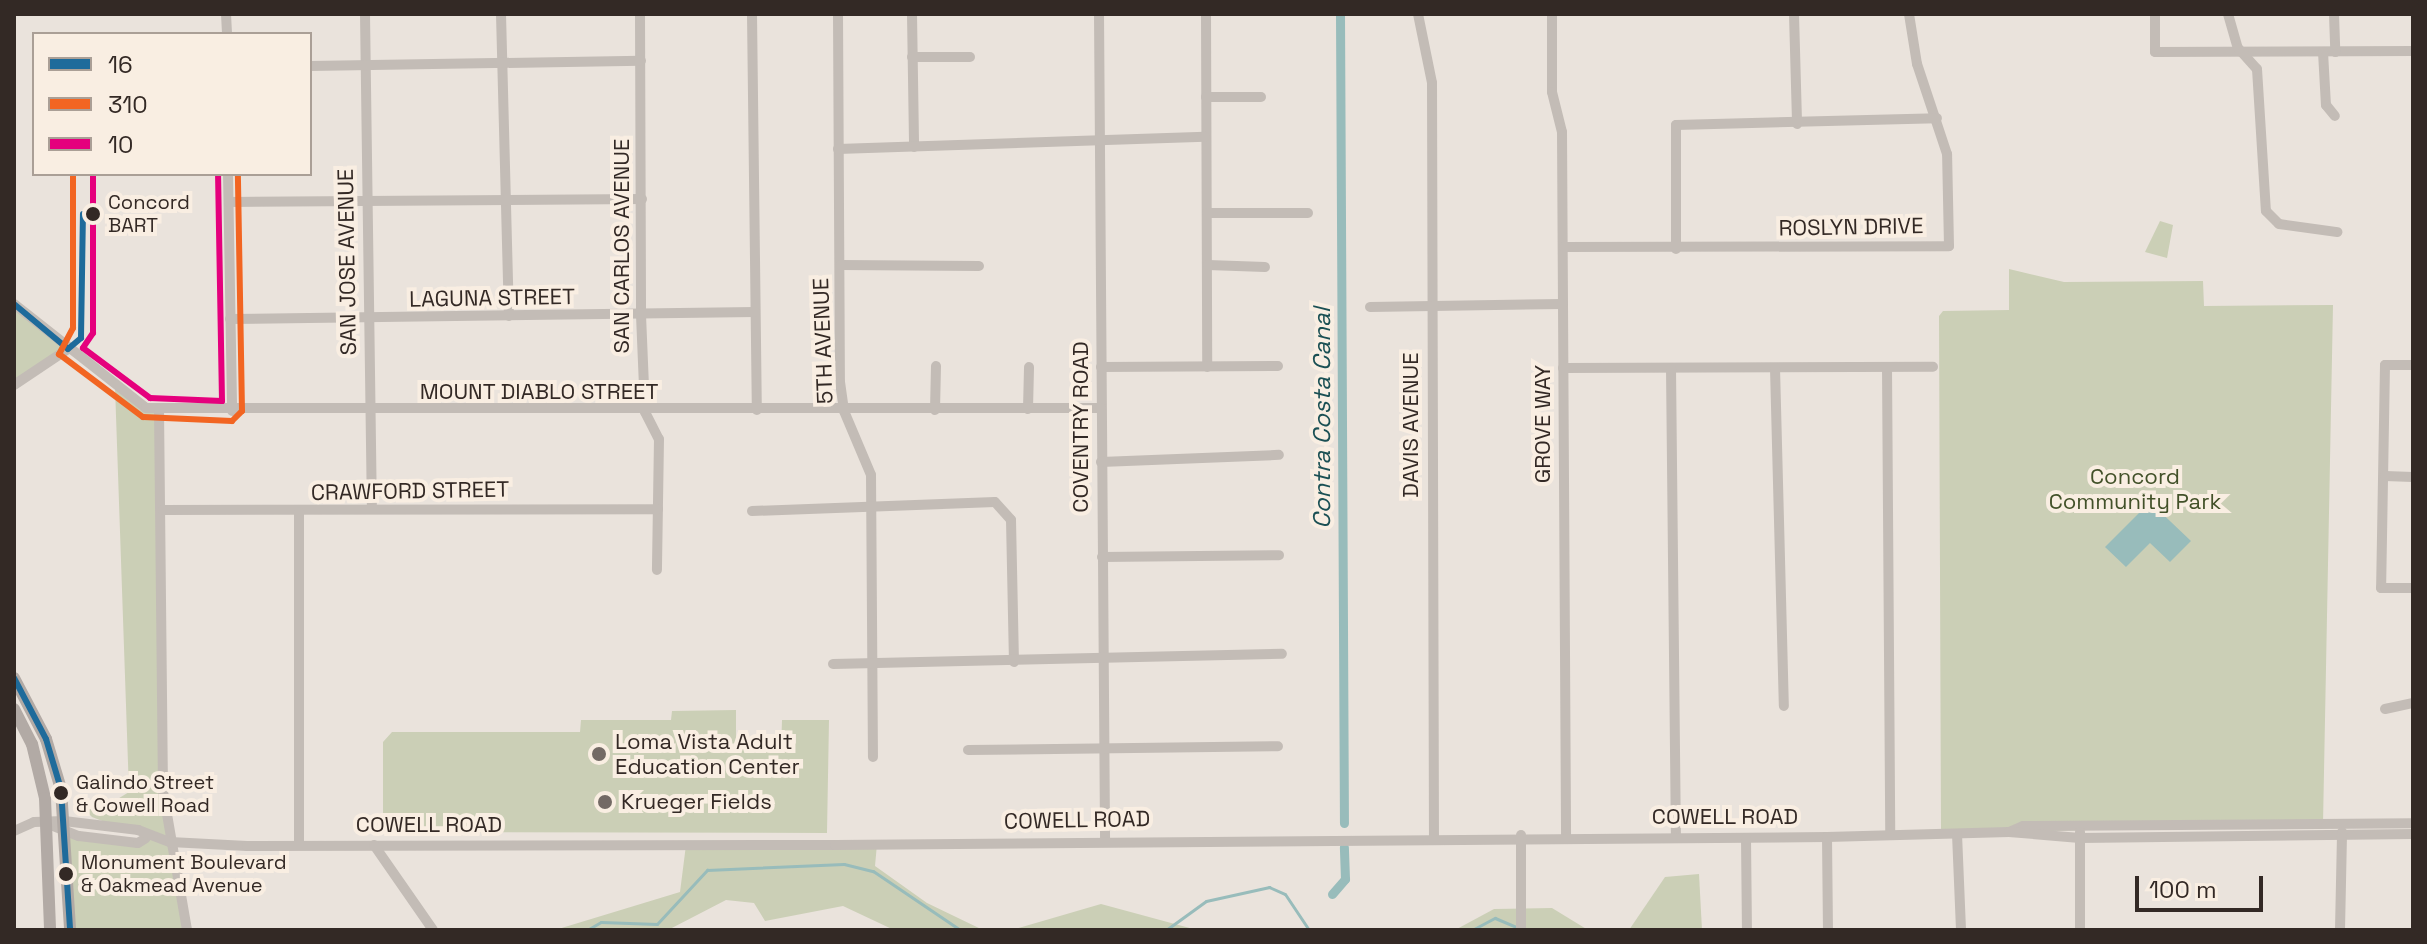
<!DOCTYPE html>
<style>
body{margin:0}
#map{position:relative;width:2427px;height:944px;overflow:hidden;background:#eae3dc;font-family:"Space Grotesk",sans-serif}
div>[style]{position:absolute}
.green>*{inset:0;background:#cbcfb6}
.water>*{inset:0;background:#98bcbb}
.stream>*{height:3px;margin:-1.5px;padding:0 1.5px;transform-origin:1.5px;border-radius:1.5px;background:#98bcbb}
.canal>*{height:9px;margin:-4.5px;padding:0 4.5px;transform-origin:4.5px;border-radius:4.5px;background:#98bcbb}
.minor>*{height:10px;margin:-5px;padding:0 5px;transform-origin:5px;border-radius:5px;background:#c3bcb6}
.major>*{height:12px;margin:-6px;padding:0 6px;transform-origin:6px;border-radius:6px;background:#b2aaa5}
.bus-1>*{height:6px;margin:-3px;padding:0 3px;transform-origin:3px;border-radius:3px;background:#1e6b9b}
.bus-2>*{height:6px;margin:-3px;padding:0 3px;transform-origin:3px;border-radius:3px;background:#f26522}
.bus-3>*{height:6px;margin:-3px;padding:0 3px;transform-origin:3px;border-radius:3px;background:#e5007d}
.dots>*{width:22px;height:22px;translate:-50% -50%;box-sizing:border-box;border:4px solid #f9eee2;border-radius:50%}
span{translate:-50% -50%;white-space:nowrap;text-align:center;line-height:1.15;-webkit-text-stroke:8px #f9eee2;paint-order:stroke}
.bus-label{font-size:20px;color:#332925}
.left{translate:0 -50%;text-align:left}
.street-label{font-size:22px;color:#332925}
.park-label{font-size:22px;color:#425129}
.poi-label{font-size:22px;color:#332925}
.water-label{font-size:24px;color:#1b5054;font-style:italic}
.frame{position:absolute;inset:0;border:16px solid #332925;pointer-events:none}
.legend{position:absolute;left:32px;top:32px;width:280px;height:144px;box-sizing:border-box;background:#f9eee2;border:2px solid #aa9f96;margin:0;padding:10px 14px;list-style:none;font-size:24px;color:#332925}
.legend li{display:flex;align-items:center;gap:16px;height:40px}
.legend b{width:40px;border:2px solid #aa9f96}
.scale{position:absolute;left:2135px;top:876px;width:128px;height:36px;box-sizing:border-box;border:4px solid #332925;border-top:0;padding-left:10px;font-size:24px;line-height:28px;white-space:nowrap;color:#332925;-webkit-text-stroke:6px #f9eee2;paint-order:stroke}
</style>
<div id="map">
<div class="green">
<i style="clip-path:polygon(2160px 221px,2173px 225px,2167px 258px,2145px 252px)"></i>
<i style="clip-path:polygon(2009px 269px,2064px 282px,2203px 281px,2204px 306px,2333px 305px,2323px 824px,1941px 834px,1939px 316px,1943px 311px,2009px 310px)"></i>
<i style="clip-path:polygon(14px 304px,68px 349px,14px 385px)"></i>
<i style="clip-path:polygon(115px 387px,146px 408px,159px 409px,163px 791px,187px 930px,69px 930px,63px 834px,138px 843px,146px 838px,92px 817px,75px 800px,116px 800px,129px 792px)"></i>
<i style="clip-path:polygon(736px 710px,736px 749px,781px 749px,782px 720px,829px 720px,827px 833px,383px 832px,383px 742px,392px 732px,580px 732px,581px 720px,671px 720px,672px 711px)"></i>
<i style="clip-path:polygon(877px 844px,875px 866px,927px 903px,983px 930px,894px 930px,843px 906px,765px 921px,754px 903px,726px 900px,668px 930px,555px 930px,680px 892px,686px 845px)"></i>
<i style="clip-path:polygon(1699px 874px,1702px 930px,1629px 930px,1665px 877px)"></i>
<i style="clip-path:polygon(1101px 904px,1197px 930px,1012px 930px)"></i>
<i style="clip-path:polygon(1552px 908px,1588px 930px,1455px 930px,1494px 909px)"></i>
</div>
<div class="water">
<i style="clip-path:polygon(2150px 502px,2191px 541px,2170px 562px,2150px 543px,2126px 567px,2105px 547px)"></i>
</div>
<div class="stream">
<i style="left:587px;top:930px;width:16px;rotate:-30deg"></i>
<i style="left:601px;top:922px;width:56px;rotate:2deg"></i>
<i style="left:657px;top:924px;width:74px;rotate:-47.2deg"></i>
<i style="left:707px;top:870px;width:137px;rotate:-2.5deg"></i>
<i style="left:844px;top:864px;width:30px;rotate:14deg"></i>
<i style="left:873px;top:871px;width:105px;rotate:34.1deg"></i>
<i style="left:1166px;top:930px;width:49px;rotate:-35.9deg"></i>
<i style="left:1206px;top:901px;width:65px;rotate:-12.5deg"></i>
<i style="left:1269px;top:887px;width:17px;rotate:24deg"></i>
<i style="left:1285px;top:894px;width:43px;rotate:56.3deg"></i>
<i style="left:1472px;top:930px;width:26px;rotate:-28deg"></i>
<i style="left:1495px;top:918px;width:26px;rotate:23deg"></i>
</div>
<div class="canal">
<i style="left:1340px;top:14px;width:809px;rotate:89.72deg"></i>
<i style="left:1332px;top:894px;width:20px;rotate:-49deg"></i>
<i style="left:1345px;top:879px;width:32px;rotate:-92deg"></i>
</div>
<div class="minor">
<i style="left:226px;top:14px;width:20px;rotate:87deg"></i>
<i style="left:365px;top:14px;width:495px;rotate:89.2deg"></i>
<i style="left:501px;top:14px;width:302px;rotate:88.5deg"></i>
<i style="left:640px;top:14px;width:301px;rotate:89.8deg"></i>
<i style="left:641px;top:315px;width:97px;rotate:87.6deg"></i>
<i style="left:645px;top:412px;width:30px;rotate:63deg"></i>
<i style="left:659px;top:439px;width:131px;rotate:90.9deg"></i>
<i style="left:752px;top:14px;width:396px;rotate:89.3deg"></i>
<i style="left:838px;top:14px;width:368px;rotate:89.7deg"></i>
<i style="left:840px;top:382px;width:29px;rotate:82deg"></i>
<i style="left:844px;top:411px;width:69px;rotate:67.1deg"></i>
<i style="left:871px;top:475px;width:282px;rotate:89.6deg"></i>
<i style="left:912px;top:14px;width:133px;rotate:89.1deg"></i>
<i style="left:1099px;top:14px;width:825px;rotate:89.58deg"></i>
<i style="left:1206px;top:14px;width:353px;rotate:89.8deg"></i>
<i style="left:1418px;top:14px;width:70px;rotate:78.5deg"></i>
<i style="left:1432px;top:83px;width:754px;rotate:89.85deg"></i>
<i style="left:1552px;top:14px;width:78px;rotate:90deg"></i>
<i style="left:1552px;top:92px;width:41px;rotate:76deg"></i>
<i style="left:1562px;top:132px;width:703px;rotate:89.67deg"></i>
<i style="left:1794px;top:14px;width:110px;rotate:88.4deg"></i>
<i style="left:2155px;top:14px;width:38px;rotate:90deg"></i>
<i style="left:2155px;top:52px;width:258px;rotate:-0.2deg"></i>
<i style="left:2228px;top:14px;width:35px;rotate:74deg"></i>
<i style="left:2238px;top:48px;width:28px;rotate:48deg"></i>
<i style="left:2257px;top:69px;width:142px;rotate:86.4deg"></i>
<i style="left:2266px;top:211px;width:18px;rotate:45deg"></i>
<i style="left:2279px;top:224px;width:59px;rotate:7.9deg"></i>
<i style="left:2334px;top:14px;width:38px;rotate:88deg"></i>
<i style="left:2323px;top:52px;width:53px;rotate:86.8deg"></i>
<i style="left:2326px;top:105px;width:14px;rotate:51deg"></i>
<i style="left:912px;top:57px;width:58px"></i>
<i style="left:310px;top:66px;width:331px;rotate:-0.9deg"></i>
<i style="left:1206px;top:97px;width:55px"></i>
<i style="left:838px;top:149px;width:367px;rotate:-1.9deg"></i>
<i style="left:228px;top:174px;width:237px;rotate:89deg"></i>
<i style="left:229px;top:202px;width:413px;rotate:-0.4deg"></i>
<i style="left:1207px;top:213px;width:101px"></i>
<i style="left:1564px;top:247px;width:385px;rotate:-0.1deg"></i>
<i style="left:1949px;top:246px;width:92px;rotate:-91.2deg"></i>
<i style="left:1947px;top:154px;width:95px;rotate:-108.4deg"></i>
<i style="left:1917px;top:64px;width:51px;rotate:-99.1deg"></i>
<i style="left:1676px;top:249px;width:124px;rotate:-90deg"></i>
<i style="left:1676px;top:125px;width:261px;rotate:-1.5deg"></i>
<i style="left:841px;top:265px;width:138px;rotate:0.4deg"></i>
<i style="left:1208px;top:265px;width:57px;rotate:2deg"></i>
<i style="left:14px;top:304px;width:168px;rotate:38.2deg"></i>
<i style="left:146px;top:408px;width:955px"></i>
<i style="left:1370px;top:307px;width:193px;rotate:-0.9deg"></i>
<i style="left:230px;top:319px;width:525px;rotate:-0.76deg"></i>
<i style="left:2413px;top:365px;width:28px;rotate:180deg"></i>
<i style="left:2385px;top:365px;width:223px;rotate:91deg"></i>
<i style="left:2381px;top:588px;width:32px"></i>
<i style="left:1101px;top:367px;width:177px;rotate:-0.3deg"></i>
<i style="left:1887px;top:367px;width:468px;rotate:89.6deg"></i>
<i style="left:1563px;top:368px;width:370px;rotate:-0.2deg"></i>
<i style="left:1671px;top:368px;width:469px;rotate:89.4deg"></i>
<i style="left:1775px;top:368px;width:338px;rotate:88.5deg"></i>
<i style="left:14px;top:385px;width:65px;rotate:-33.7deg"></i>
<i style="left:159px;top:409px;width:382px;rotate:89.4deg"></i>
<i style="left:163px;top:791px;width:141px;rotate:80.2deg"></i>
<i style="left:1028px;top:409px;width:42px;rotate:-88.6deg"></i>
<i style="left:935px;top:410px;width:44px;rotate:-88.7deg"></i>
<i style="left:1101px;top:462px;width:178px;rotate:-2.3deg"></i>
<i style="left:2385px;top:476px;width:28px;rotate:2deg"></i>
<i style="left:163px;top:510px;width:495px;rotate:-0.1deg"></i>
<i style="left:752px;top:511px;width:243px;rotate:-2.1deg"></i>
<i style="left:995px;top:502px;width:24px;rotate:48deg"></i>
<i style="left:1011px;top:520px;width:142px;rotate:88.8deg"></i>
<i style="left:299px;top:512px;width:333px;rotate:90deg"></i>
<i style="left:1102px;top:557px;width:177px;rotate:-0.6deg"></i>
<i style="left:833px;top:664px;width:449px;rotate:-1.3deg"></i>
<i style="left:2385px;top:709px;width:29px;rotate:-12deg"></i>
<i style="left:968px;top:750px;width:310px;rotate:-0.7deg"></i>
<i style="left:46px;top:823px;width:35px;rotate:22deg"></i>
<i style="left:79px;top:836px;width:59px;rotate:6.8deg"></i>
<i style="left:138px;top:843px;width:9px;rotate:-32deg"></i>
<i style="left:14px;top:831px;width:22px;rotate:-24deg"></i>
<i style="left:34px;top:822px;width:30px;rotate:-2deg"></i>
<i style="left:64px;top:821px;width:75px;rotate:6.9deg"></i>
<i style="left:138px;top:830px;width:34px;rotate:21deg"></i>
<i style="left:170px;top:842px;width:77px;rotate:3deg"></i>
<i style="left:247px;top:846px;width:588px;rotate:-0.1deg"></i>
<i style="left:835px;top:845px;width:992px;rotate:-0.46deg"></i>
<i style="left:1827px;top:837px;width:182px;rotate:-1.6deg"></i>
<i style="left:2009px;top:832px;width:15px;rotate:-23deg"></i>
<i style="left:2023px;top:826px;width:390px;rotate:-0.4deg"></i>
<i style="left:2009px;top:832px;width:71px;rotate:4.8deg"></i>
<i style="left:2080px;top:838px;width:333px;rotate:-0.7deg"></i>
<i style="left:2080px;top:832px;width:98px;rotate:90deg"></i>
<i style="left:1957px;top:834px;width:96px;rotate:87.6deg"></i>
<i style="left:1827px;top:837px;width:93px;rotate:89.4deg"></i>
<i style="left:1746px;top:838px;width:92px;rotate:89.4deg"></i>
<i style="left:374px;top:845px;width:103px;rotate:55.2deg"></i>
<i style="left:1521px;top:930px;width:95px;rotate:-90deg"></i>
<i style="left:2340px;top:930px;width:98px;rotate:-88.8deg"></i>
</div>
<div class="major">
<i style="left:14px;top:678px;width:69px;rotate:62.3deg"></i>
<i style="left:46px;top:739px;width:52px;rotate:73.3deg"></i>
<i style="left:61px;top:789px;width:141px;rotate:86.3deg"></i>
<i style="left:14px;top:709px;width:39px;rotate:63deg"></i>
<i style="left:32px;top:744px;width:56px;rotate:76.5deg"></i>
<i style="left:45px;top:798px;width:132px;rotate:87.8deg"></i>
</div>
<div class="bus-1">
<i style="left:14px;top:304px;width:70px;rotate:39.8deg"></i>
<i style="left:68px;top:349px;width:17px;rotate:-40deg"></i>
<i style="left:81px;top:338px;width:124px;rotate:-89.1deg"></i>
<i style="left:14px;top:678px;width:69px;rotate:62.3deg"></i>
<i style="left:46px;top:739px;width:52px;rotate:73.3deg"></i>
<i style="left:61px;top:789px;width:141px;rotate:86.3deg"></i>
</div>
<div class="bus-2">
<i style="left:73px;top:174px;width:154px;rotate:90deg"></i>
<i style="left:73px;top:328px;width:30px;rotate:118deg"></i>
<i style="left:59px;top:354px;width:105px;rotate:36.9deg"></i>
<i style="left:143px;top:417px;width:89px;rotate:2.6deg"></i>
<i style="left:232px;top:421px;width:14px;rotate:-45deg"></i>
<i style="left:242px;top:411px;width:237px;rotate:-91deg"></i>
</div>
<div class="bus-3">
<i style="left:93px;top:174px;width:159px;rotate:90deg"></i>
<i style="left:93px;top:333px;width:18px;rotate:124deg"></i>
<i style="left:83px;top:348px;width:84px;rotate:36.7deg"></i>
<i style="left:150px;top:398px;width:72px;rotate:2.4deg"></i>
<i style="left:222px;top:401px;width:227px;rotate:-91deg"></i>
</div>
<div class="dots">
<i style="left:93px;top:214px;background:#332925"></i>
<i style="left:599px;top:754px;background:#736a65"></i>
<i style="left:61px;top:793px;background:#332925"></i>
<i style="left:605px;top:802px;background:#736a65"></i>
<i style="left:66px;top:874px;background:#332925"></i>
</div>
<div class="bus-label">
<span class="left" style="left:108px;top:214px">Concord<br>BART</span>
<span class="left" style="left:76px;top:794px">Galindo Street<br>&amp; Cowell Road</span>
<span class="left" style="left:81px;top:874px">Monument Boulevard<br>&amp; Oakmead Avenue</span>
</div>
<div class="street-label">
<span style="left:1851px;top:227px;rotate:-1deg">ROSLYN DRIVE</span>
<span style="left:622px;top:246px;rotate:-90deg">SAN CARLOS AVENUE</span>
<span style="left:347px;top:262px;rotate:-91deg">SAN JOSE AVENUE</span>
<span style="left:492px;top:298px;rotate:-1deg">LAGUNA STREET</span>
<span style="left:823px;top:341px;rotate:-92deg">5TH AVENUE</span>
<span style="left:539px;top:392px">MOUNT DIABLO STREET</span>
<span style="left:1543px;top:424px;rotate:-90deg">GROVE WAY</span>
<span style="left:1411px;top:425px;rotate:-90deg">DAVIS AVENUE</span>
<span style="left:1081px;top:427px;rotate:-90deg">COVENTRY ROAD</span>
<span style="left:410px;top:491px;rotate:-1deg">CRAWFORD STREET</span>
<span style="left:1725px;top:817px">COWELL ROAD</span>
<span style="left:1077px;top:820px;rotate:-1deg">COWELL ROAD</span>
<span style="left:429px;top:825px">COWELL ROAD</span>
</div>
<div class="park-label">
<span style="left:2135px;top:489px">Concord<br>Community Park</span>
</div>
<div class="poi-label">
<span class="left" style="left:615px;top:754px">Loma Vista Adult<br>Education Center</span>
<span class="left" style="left:621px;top:802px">Krueger Fields</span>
</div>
<div class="water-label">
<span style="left:1322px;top:418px;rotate:-90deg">Contra Costa Canal</span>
</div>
<div class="frame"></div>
<ul class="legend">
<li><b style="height:10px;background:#1e6b9b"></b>16</li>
<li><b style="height:10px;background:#f26522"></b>310</li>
<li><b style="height:10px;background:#e5007d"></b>10</li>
</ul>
<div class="scale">100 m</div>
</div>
